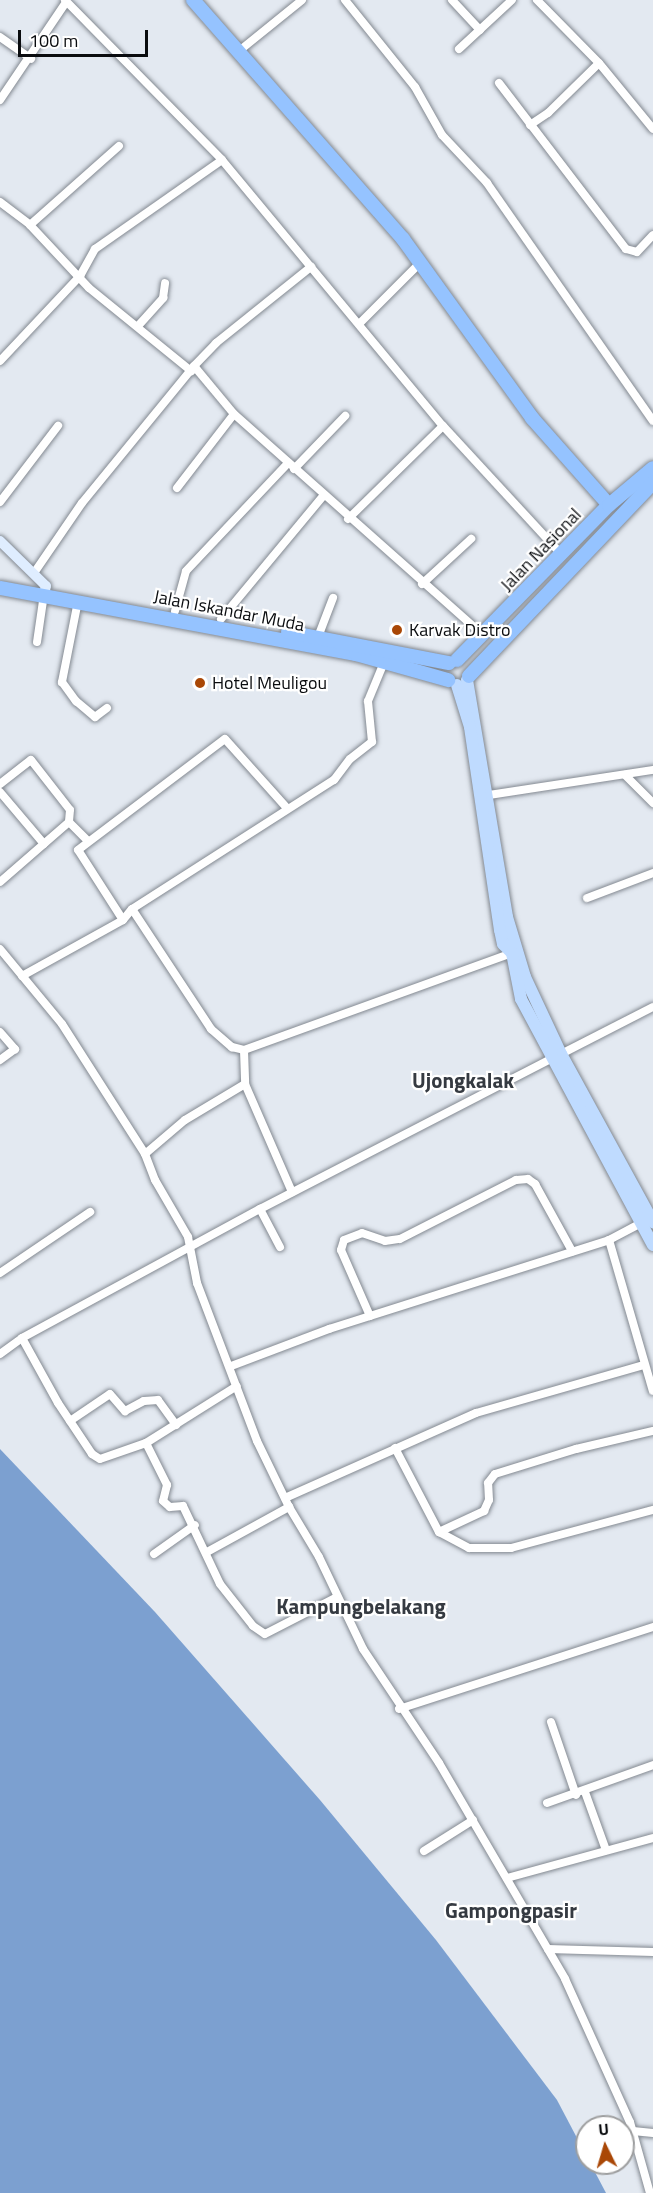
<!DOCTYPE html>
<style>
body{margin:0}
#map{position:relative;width:653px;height:2193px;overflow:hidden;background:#e3e9f1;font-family:"Titillium Web",sans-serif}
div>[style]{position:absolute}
.water>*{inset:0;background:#7ca0d0}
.roads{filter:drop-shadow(0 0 2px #838991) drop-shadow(0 0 2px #838991)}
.street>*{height:8px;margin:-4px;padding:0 4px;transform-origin:4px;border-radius:4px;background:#fff}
.secondary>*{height:10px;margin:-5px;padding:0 5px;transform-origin:5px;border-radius:5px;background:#dfedff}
.primary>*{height:12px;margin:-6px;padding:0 6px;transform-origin:6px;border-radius:6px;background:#bfdbff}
.highway>*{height:14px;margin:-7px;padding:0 7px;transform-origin:7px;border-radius:7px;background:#95c3ff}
.dots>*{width:16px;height:16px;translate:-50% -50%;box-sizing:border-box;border:3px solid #fff;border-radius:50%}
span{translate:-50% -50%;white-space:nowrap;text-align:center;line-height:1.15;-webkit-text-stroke:4.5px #fff;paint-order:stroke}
.street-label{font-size:18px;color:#0a0c0f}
.poi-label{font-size:18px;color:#0a0c0f}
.left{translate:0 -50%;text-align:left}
.quarter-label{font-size:21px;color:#353a41;font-weight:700}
.north{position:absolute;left:575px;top:2115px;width:60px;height:60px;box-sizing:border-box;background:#fff;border:2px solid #9d9e9f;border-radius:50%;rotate:355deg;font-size:16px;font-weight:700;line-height:24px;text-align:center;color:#0a0c0f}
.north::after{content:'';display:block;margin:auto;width:21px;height:27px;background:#a94706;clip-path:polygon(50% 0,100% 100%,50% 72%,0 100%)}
.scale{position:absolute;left:18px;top:30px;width:130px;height:27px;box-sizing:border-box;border:3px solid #0a0c0f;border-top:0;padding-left:8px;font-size:18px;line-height:21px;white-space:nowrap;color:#0a0c0f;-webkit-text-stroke:4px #fff;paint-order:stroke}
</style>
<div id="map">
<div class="water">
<i style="clip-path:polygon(0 1449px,155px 1612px,320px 1800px,436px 1940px,557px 2100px,606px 2193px,0 2193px)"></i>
</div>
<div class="roads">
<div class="street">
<i style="left:65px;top:0;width:224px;rotate:45.5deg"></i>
<i style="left:222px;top:160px;width:346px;rotate:50.3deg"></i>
<i style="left:443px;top:426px;width:176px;rotate:47.3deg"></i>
<i style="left:345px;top:0;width:112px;rotate:51.2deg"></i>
<i style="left:415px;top:87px;width:55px;rotate:60.6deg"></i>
<i style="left:442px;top:135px;width:66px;rotate:46.8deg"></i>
<i style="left:487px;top:183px;width:290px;rotate:55.1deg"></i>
<i style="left:452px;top:0;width:41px;rotate:47deg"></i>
<i style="left:537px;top:0;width:88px;rotate:45.5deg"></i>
<i style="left:599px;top:63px;width:85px;rotate:50.7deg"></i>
<i style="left:0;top:37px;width:38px;rotate:35deg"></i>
<i style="left:459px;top:49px;width:72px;rotate:-42.8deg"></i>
<i style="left:239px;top:51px;width:81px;rotate:-39deg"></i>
<i style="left:499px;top:83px;width:209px;rotate:52.6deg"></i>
<i style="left:626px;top:249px;width:11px;rotate:15deg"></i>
<i style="left:637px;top:252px;width:23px;rotate:-47deg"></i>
<i style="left:0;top:100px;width:118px;rotate:-56deg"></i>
<i style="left:530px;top:125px;width:22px;rotate:-34deg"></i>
<i style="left:548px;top:113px;width:71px;rotate:-44.4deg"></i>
<i style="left:0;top:202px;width:38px;rotate:37deg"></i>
<i style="left:30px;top:225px;width:86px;rotate:46.9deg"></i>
<i style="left:89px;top:288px;width:132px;rotate:39.1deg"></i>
<i style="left:30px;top:225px;width:119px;rotate:-41.6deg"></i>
<i style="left:360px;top:323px;width:86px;rotate:-45deg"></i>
<i style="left:138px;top:326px;width:38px;rotate:-48deg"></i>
<i style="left:163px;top:298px;width:15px;rotate:-82deg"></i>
<i style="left:0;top:361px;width:117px;rotate:-46.7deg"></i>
<i style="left:80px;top:276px;width:31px;rotate:-61deg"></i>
<i style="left:95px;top:249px;width:155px;rotate:-35deg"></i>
<i style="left:194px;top:366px;width:62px;rotate:50.2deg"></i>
<i style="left:234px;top:414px;width:333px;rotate:41.6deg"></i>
<i style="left:294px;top:469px;width:74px;rotate:-46.1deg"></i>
<i style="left:177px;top:488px;width:93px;rotate:-52.4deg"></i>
<i style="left:0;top:502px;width:96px;rotate:-52.7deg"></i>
<i style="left:348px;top:519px;width:133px;rotate:-44.4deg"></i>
<i style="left:34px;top:573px;width:85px;rotate:-55.6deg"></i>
<i style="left:82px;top:503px;width:177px;rotate:-50.7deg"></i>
<i style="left:194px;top:366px;width:32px;rotate:-46deg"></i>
<i style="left:216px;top:343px;width:122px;rotate:-38.7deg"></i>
<i style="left:422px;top:584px;width:67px;rotate:-42.6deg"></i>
<i style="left:78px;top:601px;width:83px;rotate:101.2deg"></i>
<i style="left:62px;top:682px;width:24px;rotate:54deg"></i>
<i style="left:76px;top:701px;width:25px;rotate:40deg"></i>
<i style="left:95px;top:717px;width:15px;rotate:-37deg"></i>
<i style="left:175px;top:611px;width:41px;rotate:-74.6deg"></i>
<i style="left:186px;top:571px;width:149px;rotate:-46.6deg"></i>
<i style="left:221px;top:619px;width:160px;rotate:-50.3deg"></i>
<i style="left:318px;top:637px;width:42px;rotate:-69deg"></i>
<i style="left:37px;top:642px;width:49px;rotate:-81.7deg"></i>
<i style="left:625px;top:775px;width:40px;rotate:45deg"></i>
<i style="left:0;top:784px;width:39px;rotate:-38deg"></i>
<i style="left:31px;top:760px;width:63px;rotate:52deg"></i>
<i style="left:70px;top:810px;width:12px;rotate:95deg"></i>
<i style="left:69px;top:822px;width:91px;rotate:139deg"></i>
<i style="left:0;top:792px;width:68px;rotate:49.8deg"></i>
<i style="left:489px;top:795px;width:166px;rotate:-8.7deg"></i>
<i style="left:69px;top:822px;width:27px;rotate:45deg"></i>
<i style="left:587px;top:898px;width:71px;rotate:-20.7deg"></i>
<i style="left:132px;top:909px;width:144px;rotate:56.6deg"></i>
<i style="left:211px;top:1029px;width:28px;rotate:41deg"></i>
<i style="left:232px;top:1047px;width:12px;rotate:14deg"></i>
<i style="left:244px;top:1050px;width:285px;rotate:-19.9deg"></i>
<i style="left:123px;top:920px;width:83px;rotate:-122.7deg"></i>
<i style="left:78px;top:850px;width:184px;rotate:-37.1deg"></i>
<i style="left:225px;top:739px;width:91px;rotate:48.1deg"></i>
<i style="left:0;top:949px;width:97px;rotate:50.4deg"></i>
<i style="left:62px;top:1024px;width:154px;rotate:57.4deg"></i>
<i style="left:145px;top:1154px;width:28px;rotate:69deg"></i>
<i style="left:155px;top:1180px;width:66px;rotate:59.9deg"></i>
<i style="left:188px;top:1237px;width:47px;rotate:78.9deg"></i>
<i style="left:197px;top:1283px;width:169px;rotate:69.2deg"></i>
<i style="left:257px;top:1441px;width:73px;rotate:64.1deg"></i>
<i style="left:289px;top:1507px;width:58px;rotate:59deg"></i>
<i style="left:319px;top:1557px;width:102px;rotate:64.4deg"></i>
<i style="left:363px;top:1649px;width:137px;rotate:56.3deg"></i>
<i style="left:439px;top:1763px;width:250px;rotate:59.7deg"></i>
<i style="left:565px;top:1979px;width:157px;rotate:65.6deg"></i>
<i style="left:630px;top:2122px;width:74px;rotate:74.3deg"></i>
<i style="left:22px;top:976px;width:115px;rotate:-29deg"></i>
<i style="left:123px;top:920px;width:14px;rotate:-51deg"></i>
<i style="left:132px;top:909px;width:240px;rotate:-32.6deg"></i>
<i style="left:334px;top:780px;width:26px;rotate:-53deg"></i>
<i style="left:350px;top:759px;width:28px;rotate:-38deg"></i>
<i style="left:372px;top:742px;width:41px;rotate:-95.6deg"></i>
<i style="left:368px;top:701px;width:44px;rotate:-67.5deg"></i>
<i style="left:0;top:1032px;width:23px;rotate:49deg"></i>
<i style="left:15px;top:1049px;width:19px;rotate:144deg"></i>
<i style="left:244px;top:1050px;width:34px;rotate:88deg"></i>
<i style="left:245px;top:1084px;width:118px;rotate:66.5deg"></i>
<i style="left:561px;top:1054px;width:103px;rotate:-27.1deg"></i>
<i style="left:145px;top:1154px;width:52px;rotate:-40.4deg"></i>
<i style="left:185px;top:1120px;width:70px;rotate:-31deg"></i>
<i style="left:260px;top:1209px;width:43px;rotate:62.2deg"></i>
<i style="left:609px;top:1240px;width:157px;rotate:73.8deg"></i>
<i style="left:0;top:1273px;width:109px;rotate:-34.1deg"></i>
<i style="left:370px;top:1316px;width:72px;rotate:-113.7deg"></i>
<i style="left:341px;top:1250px;width:10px;rotate:-73deg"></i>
<i style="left:344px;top:1240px;width:19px;rotate:-21deg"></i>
<i style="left:362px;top:1233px;width:24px;rotate:19deg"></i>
<i style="left:385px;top:1241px;width:15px;rotate:-8deg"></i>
<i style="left:400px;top:1239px;width:130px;rotate:-27deg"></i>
<i style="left:516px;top:1180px;width:12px;rotate:-5deg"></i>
<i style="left:528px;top:1179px;width:9px;rotate:36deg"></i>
<i style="left:535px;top:1184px;width:77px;rotate:61.1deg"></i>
<i style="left:22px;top:1338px;width:74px;rotate:61deg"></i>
<i style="left:58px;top:1403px;width:61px;rotate:56.3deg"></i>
<i style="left:92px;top:1454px;width:9px;rotate:32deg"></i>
<i style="left:100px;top:1459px;width:49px;rotate:-19.2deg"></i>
<i style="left:146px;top:1443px;width:107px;rotate:-32.1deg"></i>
<i style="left:0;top:1354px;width:27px;rotate:-36deg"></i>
<i style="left:22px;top:1338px;width:271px;rotate:-28.5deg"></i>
<i style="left:260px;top:1209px;width:327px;rotate:-27.3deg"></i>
<i style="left:231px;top:1366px;width:105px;rotate:-20.7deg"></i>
<i style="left:329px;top:1329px;width:294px;rotate:-17.6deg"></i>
<i style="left:609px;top:1240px;width:41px;rotate:-27.8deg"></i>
<i style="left:70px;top:1421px;width:48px;rotate:-34deg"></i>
<i style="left:110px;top:1394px;width:23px;rotate:49deg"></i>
<i style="left:125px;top:1411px;width:21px;rotate:-28deg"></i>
<i style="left:144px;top:1401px;width:14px;rotate:-4deg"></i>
<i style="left:158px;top:1400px;width:31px;rotate:54deg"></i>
<i style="left:146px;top:1443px;width:47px;rotate:63.4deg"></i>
<i style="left:167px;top:1485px;width:16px;rotate:104deg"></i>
<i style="left:163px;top:1501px;width:9px;rotate:41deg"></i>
<i style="left:170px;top:1507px;width:13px;rotate:-4deg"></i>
<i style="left:183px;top:1506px;width:86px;rotate:64.6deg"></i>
<i style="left:220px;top:1584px;width:53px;rotate:51.8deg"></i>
<i style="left:253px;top:1626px;width:14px;rotate:34deg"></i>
<i style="left:265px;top:1634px;width:81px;rotate:-27.2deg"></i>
<i style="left:395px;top:1448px;width:95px;rotate:62.4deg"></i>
<i style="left:439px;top:1532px;width:34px;rotate:28deg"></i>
<i style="left:469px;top:1548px;width:42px"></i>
<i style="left:511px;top:1548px;width:147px;rotate:-15deg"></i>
<i style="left:285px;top:1498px;width:209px;rotate:-24deg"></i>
<i style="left:476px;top:1413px;width:174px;rotate:-16deg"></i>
<i style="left:439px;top:1532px;width:50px;rotate:-25deg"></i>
<i style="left:484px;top:1511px;width:12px;rotate:-66deg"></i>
<i style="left:489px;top:1500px;width:17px;rotate:-93deg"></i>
<i style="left:488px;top:1483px;width:11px;rotate:-52deg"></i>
<i style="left:495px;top:1474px;width:85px;rotate:-17.2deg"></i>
<i style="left:576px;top:1449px;width:79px;rotate:-13.2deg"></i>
<i style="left:207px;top:1552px;width:94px;rotate:-28.8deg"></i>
<i style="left:154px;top:1554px;width:50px;rotate:-35.3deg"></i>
<i style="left:399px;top:1709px;width:267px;rotate:-17.9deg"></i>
<i style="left:551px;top:1722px;width:77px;rotate:71.1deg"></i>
<i style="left:585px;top:1792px;width:62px;rotate:70.1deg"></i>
<i style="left:547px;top:1803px;width:113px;rotate:-19.7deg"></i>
<i style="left:424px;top:1851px;width:58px;rotate:-32.3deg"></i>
<i style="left:507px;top:1878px;width:151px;rotate:-15.3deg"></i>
<i style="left:548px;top:1949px;width:105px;rotate:1.6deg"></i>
<i style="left:633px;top:2131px;width:20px;rotate:6deg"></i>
</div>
<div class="secondary">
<i style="left:0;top:541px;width:64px;rotate:44.4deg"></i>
<i style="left:46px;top:586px;width:8px;rotate:104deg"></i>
</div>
<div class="primary">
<i style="left:467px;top:680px;width:240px;rotate:80.4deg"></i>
<i style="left:507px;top:917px;width:63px;rotate:73.3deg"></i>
<i style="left:525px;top:977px;width:85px;rotate:64.9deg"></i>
<i style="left:561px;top:1054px;width:192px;rotate:61.3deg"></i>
<i style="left:457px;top:685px;width:44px;rotate:72.8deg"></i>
<i style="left:470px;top:727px;width:205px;rotate:81.6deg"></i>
<i style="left:500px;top:930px;width:14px;rotate:78deg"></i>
<i style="left:503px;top:944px;width:13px;rotate:45deg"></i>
<i style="left:512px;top:953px;width:47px;rotate:78.9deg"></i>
<i style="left:521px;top:999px;width:279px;rotate:61.8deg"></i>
</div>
<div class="highway">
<i style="left:193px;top:0;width:318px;rotate:48.7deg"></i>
<i style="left:403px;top:239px;width:221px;rotate:54.2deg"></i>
<i style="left:532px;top:418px;width:116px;rotate:48.5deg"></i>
<i style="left:0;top:588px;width:362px;rotate:10.5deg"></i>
<i style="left:356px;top:654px;width:96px;rotate:15.8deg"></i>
<i style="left:288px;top:632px;width:164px;rotate:10.9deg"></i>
<i style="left:457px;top:660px;width:217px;rotate:-45.6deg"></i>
<i style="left:609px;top:505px;width:57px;rotate:-40.1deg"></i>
<i style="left:469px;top:676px;width:267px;rotate:-46.4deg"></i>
</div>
</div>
<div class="dots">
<i style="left:397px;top:630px;background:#a94706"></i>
<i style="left:200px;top:683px;background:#a94706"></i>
</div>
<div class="street-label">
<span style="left:541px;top:550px;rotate:-46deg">Jalan Nasional</span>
<span style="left:229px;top:611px;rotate:11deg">Jalan Iskandar Muda</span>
</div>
<div class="poi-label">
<span class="left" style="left:409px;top:630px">Karvak Distro</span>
<span class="left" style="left:212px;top:683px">Hotel Meuligou</span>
</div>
<div class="quarter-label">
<span style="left:463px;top:1080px">Ujongkalak</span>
<span style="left:361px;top:1606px">Kampungbelakang</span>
<span style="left:511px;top:1910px">Gampongpasir</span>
</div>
<div class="north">U</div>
<div class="scale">100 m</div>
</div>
